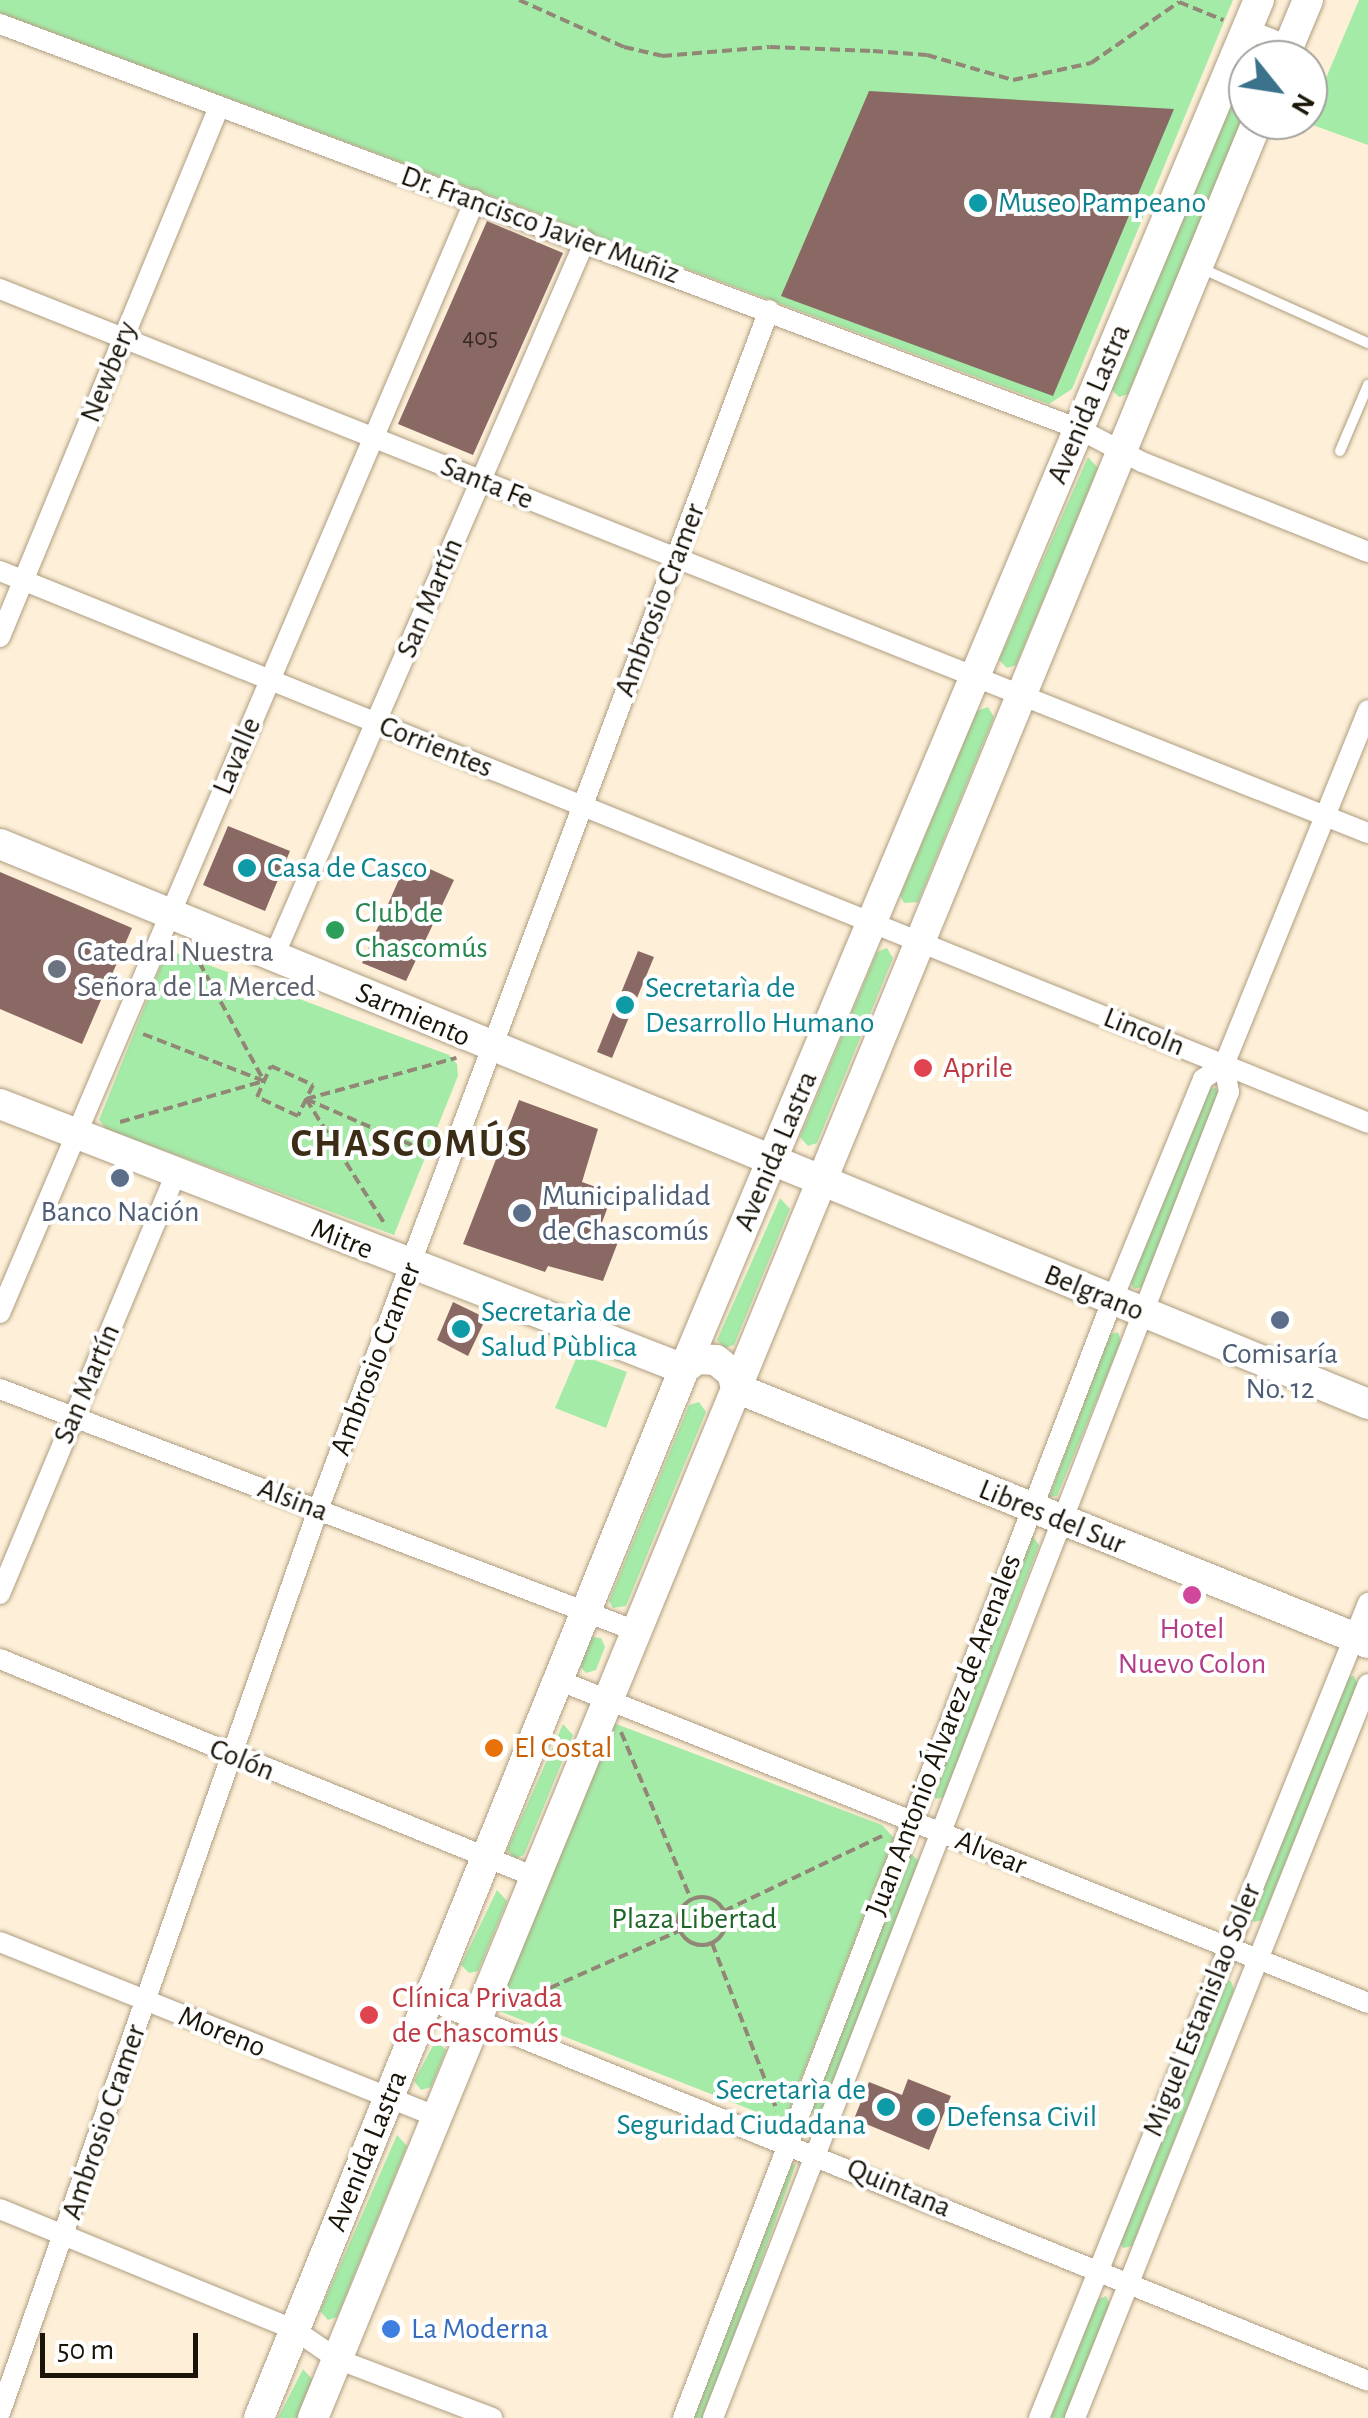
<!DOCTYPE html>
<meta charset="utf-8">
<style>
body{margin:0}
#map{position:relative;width:1368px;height:2418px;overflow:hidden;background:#fef0d8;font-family:"Alegreya Sans",sans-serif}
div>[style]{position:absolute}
.green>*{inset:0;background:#a5eba8}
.building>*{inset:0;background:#8a6965}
.path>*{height:4px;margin-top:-2px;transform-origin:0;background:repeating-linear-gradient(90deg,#928776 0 10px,transparent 0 15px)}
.path>.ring{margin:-2px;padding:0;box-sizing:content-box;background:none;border:4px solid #928776;border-radius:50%}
.roads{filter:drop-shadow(0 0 2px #ae9d81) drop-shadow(0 0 2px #ae9d81)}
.lane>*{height:10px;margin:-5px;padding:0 5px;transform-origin:5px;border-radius:5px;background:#fff}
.street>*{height:20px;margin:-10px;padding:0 10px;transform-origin:10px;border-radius:10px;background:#fff}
.secondary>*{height:30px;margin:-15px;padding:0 15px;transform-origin:15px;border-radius:15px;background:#fff}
.dots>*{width:28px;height:28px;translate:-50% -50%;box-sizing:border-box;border:5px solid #fff;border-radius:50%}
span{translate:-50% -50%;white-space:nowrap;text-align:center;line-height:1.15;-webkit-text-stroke:8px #fff;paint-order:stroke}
.number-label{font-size:25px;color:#362920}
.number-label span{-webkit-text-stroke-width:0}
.culture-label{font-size:30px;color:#0d838f}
.left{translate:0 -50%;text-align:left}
.right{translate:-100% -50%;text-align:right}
.street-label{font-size:30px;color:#1a1409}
.leisure-label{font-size:30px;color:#27864d}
.worship-label{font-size:30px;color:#5b616d}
.health-label{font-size:30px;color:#be3a42}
.service-label{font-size:30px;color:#4e5e75}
.hotel-label{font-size:30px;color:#b23c85}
.food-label{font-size:30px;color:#c56008}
.park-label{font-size:30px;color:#1e6628}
.shop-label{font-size:30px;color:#366cbe}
.district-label{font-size:40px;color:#3c2e16;font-weight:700;letter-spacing:2.5px}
.north{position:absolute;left:1228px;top:40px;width:100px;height:100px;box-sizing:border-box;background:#fff;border:2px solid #a3a19d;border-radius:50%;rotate:120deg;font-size:28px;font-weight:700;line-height:40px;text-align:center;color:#1a1409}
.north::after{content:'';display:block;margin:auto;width:35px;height:45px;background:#3a728c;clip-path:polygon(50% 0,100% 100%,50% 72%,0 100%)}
.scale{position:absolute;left:40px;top:2333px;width:158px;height:45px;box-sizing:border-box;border:5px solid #1a1409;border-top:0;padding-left:12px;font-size:30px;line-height:35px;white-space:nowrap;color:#1a1409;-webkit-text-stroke:8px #fff;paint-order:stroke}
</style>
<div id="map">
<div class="green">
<i style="clip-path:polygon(0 0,1233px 0,1072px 389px,1049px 404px,0 13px)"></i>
<i style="clip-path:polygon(1359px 0,1368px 0,1368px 145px,1307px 123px)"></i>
<i style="clip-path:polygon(1259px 55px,1264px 60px,1248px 60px,1248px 108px,1128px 394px,1119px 397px,1111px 389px,1248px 59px)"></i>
<i style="clip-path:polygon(1088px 457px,1098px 468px,1016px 665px,1007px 668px,999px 660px)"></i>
<i style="clip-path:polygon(988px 707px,994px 717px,918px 902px,904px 903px,900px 896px,977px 711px)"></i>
<i style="clip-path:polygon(887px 948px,893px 958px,817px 1143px,808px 1146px,800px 1137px,877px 952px)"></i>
<i style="clip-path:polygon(174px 952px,449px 1055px,457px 1064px,458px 1076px,394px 1235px,106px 1129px,99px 1120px,164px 958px)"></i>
<i style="clip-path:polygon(1216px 1088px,1219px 1097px,1142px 1287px,1134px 1289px,1130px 1282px,1209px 1089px)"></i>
<i style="clip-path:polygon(780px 1198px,790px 1209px,734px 1345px,725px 1348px,717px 1340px)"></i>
<i style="clip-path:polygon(1118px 1332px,1121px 1341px,1057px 1496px,1049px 1497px,1109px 1335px)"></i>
<i style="clip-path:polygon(578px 1354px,627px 1372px,606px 1428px,555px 1408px)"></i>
<i style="clip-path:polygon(699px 1402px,706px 1412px,626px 1606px,613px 1608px,609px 1601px,689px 1405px)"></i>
<i style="clip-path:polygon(1032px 1535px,1039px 1545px,944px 1797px,936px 1799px,932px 1792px)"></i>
<i style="clip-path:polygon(591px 1637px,601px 1638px,605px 1647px,596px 1670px,586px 1673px,579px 1665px)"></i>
<i style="clip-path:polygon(1354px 1676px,1358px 1685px,1262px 1920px,1254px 1922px,1250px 1915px,1348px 1677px)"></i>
<i style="clip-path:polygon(611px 1722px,882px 1825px,894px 1838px,786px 2118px,772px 2118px,494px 2009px)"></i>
<i style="clip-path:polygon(563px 1724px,573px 1735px,524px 1855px,515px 1859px,507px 1850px)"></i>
<i style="clip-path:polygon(910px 1853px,920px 1862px,820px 2116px,815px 2116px,811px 2109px)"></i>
<i style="clip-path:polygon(497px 1890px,507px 1901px,478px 1971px,469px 1973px,461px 1965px)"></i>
<i style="clip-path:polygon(1231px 1981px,1234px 1990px,1132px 2246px,1123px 2248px,1119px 2241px,1224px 1982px)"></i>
<i style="clip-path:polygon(436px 2040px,446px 2050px,431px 2087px,421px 2090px,414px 2081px)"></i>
<i style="clip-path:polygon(397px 2135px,407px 2146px,337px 2317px,328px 2320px,320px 2311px)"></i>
<i style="clip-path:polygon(796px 2164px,705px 2418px,691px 2418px,789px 2165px)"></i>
<i style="clip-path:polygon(1106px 2296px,1110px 2305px,1065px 2418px,1051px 2418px,1097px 2300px)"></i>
<i style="clip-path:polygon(303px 2369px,313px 2380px,297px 2418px,278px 2418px)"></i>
</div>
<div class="building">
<i style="clip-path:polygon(869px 91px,1174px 109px,1053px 396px,781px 296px)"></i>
<i style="clip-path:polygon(487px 221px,563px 253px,473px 455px,398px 424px)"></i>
<i style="clip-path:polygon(228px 826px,290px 851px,265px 911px,203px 885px)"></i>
<i style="clip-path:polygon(408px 859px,454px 880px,406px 981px,362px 963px)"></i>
<i style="clip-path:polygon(0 872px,132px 928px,82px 1044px,0 1009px)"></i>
<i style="clip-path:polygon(638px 951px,654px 957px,612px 1058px,597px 1052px)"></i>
<i style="clip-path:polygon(519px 1100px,598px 1129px,582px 1182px,613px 1193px,597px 1236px,618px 1242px,603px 1281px,548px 1266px,545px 1272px,463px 1244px)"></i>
<i style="clip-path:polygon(453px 1302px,486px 1318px,468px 1356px,437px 1340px)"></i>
<i style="clip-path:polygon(908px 2079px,951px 2096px,929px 2150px,854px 2119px,869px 2082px,902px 2095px)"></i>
</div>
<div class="path">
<i style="left:519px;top:0;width:115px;rotate:24.1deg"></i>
<i style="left:624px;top:47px;width:39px;rotate:13deg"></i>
<i style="left:662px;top:56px;width:108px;rotate:-4.8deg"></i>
<i style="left:770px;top:47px;width:103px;rotate:2.2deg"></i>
<i style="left:873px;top:51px;width:54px;rotate:4.2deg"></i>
<i style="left:927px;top:55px;width:90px;rotate:16.2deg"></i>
<i style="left:1013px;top:80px;width:80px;rotate:-12.3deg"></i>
<i style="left:1091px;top:63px;width:107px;rotate:-34.7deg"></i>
<i style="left:1179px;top:2px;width:48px;rotate:22.2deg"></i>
<i style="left:192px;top:949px;width:150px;rotate:61.4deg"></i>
<i style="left:143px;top:1034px;width:130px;rotate:21.2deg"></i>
<i style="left:271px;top:1066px;width:46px;rotate:24.3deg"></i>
<i style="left:313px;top:1085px;width:34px;rotate:116deg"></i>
<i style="left:298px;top:1116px;width:45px;rotate:-155.1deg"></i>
<i style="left:257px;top:1097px;width:34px;rotate:-66deg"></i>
<i style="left:306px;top:1099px;width:150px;rotate:57.8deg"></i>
<i style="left:306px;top:1099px;width:156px;rotate:-15.3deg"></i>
<i style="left:306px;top:1099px;width:135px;rotate:23.5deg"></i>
<i style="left:120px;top:1122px;width:150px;rotate:-15.9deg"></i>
<i style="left:621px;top:1732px;width:181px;rotate:67.3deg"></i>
<i class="ring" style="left:678px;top:1897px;width:44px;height:44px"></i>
<i style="left:724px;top:1911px;width:179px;rotate:-25.4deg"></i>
<i style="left:712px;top:1943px;width:180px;rotate:68.8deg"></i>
<i style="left:509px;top:2006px;width:186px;rotate:-23.8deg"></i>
</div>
<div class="roads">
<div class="lane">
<i style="left:1203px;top:269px;width:181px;rotate:24.2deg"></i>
<i style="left:1340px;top:451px;width:72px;rotate:-67deg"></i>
</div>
<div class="street">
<i style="left:0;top:24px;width:1153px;rotate:20.57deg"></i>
<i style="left:1079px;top:429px;width:71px;rotate:27.6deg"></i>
<i style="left:1142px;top:462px;width:243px;rotate:21.7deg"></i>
<i style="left:1246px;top:29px;width:46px;rotate:21.6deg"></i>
<i style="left:0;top:289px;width:1472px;rotate:21.69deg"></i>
<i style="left:0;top:571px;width:1475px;rotate:21.97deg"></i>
<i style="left:0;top:637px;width:573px;rotate:-67.55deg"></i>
<i style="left:274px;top:956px;width:780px;rotate:-66.49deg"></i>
<i style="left:0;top:1313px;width:1210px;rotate:-66.89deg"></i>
<i style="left:0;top:1389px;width:680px;rotate:20.83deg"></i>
<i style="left:0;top:1594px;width:456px;rotate:-67.3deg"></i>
<i style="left:0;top:1659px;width:578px;rotate:22.17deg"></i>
<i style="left:558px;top:1680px;width:872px;rotate:21.74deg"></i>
<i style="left:0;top:1942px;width:471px;rotate:21.8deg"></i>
<i style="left:428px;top:2000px;width:1014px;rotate:22.06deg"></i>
<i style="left:0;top:2209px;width:319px;rotate:22.3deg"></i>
<i style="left:295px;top:2330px;width:51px;rotate:34.6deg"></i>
<i style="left:337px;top:2359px;width:166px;rotate:20.8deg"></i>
<i style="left:0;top:2413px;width:957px;rotate:-70.6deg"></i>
<i style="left:318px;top:1510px;width:1282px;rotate:-69.4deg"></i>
<i style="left:683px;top:2418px;width:1197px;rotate:-68.99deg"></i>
<i style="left:1112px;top:1301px;width:240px;rotate:-67.7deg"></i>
<i style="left:1203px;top:1079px;width:25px;rotate:-34deg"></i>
<i style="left:713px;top:2418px;width:1423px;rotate:-68.74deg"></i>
<i style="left:1229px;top:1092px;width:27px;rotate:-100deg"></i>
<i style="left:1224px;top:1065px;width:383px;rotate:-67.9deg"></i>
<i style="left:1039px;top:2418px;width:879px;rotate:-68.02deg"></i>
<i style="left:1075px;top:2418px;width:790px;rotate:-68.24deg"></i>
</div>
<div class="secondary">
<i style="left:1283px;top:60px;width:65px;rotate:-67.4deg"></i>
<i style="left:0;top:844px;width:1478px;rotate:22.26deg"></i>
<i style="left:0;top:1104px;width:734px;rotate:21.18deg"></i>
<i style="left:684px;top:1369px;width:16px;rotate:-38deg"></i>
<i style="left:697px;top:1359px;width:19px;rotate:3deg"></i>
<i style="left:716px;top:1360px;width:21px;rotate:39deg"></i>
<i style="left:732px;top:1373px;width:16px;rotate:75deg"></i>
<i style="left:736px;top:1388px;width:682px;rotate:21.97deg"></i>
<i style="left:259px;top:2418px;width:1132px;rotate:-67.94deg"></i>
<i style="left:684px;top:1369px;width:1485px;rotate:-67.22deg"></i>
<i style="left:313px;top:2418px;width:2485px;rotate:-67.65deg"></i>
</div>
</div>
<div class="dots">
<i style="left:978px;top:203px;background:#0f9aa8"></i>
<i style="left:247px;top:868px;background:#0f9aa8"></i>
<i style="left:335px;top:930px;background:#2e9e5b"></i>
<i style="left:57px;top:969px;background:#6b7280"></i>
<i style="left:625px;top:1005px;background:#0f9aa8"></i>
<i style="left:923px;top:1068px;background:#e0444e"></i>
<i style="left:120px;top:1178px;background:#5c6f8a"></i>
<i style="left:522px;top:1213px;background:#5c6f8a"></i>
<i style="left:1280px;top:1320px;background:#5c6f8a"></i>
<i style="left:461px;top:1329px;background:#0f9aa8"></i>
<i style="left:1192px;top:1595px;background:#d1479c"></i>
<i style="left:494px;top:1748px;background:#e8710a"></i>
<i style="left:369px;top:2015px;background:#e0444e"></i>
<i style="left:886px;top:2107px;background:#0f9aa8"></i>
<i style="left:926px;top:2117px;background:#0f9aa8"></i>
<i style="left:391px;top:2329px;background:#3f7fe0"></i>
</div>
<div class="number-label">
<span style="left:480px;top:338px">405</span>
</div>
<div class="culture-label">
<span class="left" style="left:998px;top:203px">Museo Pampeano</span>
<span class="left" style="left:267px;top:868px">Casa de Casco</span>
<span class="left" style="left:645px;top:1005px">Secretarìa de<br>Desarrollo Humano</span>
<span class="left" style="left:481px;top:1329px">Secretarìa de<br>Salud Pùblica</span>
<span class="right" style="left:866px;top:2107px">Secretarìa de<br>Seguridad Ciudadana</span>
<span class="left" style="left:946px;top:2117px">Defensa Civil</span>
</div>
<div class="street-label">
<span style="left:540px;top:225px;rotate:20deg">Dr. Francisco Javier Muñiz</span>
<span style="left:109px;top:372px;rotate:-68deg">Newbery</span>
<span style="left:1089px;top:404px;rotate:-67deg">Avenida Lastra</span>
<span style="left:487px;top:483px;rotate:22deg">Santa Fe</span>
<span style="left:430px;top:598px;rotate:-67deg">San Martín</span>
<span style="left:660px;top:600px;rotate:-69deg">Ambrosio Cramer</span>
<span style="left:436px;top:747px;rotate:22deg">Corrientes</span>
<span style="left:237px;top:756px;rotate:-67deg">Lavalle</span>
<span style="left:413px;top:1015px;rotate:23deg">Sarmiento</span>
<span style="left:1144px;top:1032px;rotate:22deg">Lincoln</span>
<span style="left:776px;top:1151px;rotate:-67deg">Avenida Lastra</span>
<span style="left:342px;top:1239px;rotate:22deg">Mitre</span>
<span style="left:1094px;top:1293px;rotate:22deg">Belgrano</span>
<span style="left:376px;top:1359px;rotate:-69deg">Ambrosio Cramer</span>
<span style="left:87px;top:1384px;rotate:-67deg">San Martín</span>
<span style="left:293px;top:1500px;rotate:21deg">Alsina</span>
<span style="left:1052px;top:1517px;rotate:22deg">Libres del Sur</span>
<span style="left:944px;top:1735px;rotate:-69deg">Juan Antonio Álvarez de Arenales</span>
<span style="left:242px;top:1760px;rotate:22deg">Colón</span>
<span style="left:991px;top:1853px;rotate:22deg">Alvear</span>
<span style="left:1202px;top:2010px;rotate:-68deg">Miguel Estanislao Soler</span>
<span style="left:222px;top:2032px;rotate:22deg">Moreno</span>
<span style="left:104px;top:2122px;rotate:-71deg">Ambrosio Cramer</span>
<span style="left:367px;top:2151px;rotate:-68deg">Avenida Lastra</span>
<span style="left:899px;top:2188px;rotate:23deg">Quintana</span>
</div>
<div class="leisure-label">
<span class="left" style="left:355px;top:930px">Club de<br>Chascomús</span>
</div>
<div class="worship-label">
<span class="left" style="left:77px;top:969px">Catedral Nuestra<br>Señora de La Merced</span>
</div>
<div class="health-label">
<span class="left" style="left:943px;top:1068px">Aprile</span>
<span class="left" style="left:392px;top:2015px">Clínica Privada<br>de Chascomús</span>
</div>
<div class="service-label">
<span class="left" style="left:542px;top:1213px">Municipalidad<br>de Chascomús</span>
<span style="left:120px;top:1212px">Banco Nación</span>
<span style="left:1280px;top:1371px">Comisaría<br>No. 12</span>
</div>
<div class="hotel-label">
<span style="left:1192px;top:1646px">Hotel<br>Nuevo Colon</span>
</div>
<div class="food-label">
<span class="left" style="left:514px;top:1748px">El Costal</span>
</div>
<div class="park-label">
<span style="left:694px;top:1919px">Plaza Libertad</span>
</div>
<div class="shop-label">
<span class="left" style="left:411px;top:2329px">La Moderna</span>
</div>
<div class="district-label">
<span style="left:410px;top:1144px">CHASCOMÚS</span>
</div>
<div class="north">N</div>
<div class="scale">50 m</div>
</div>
